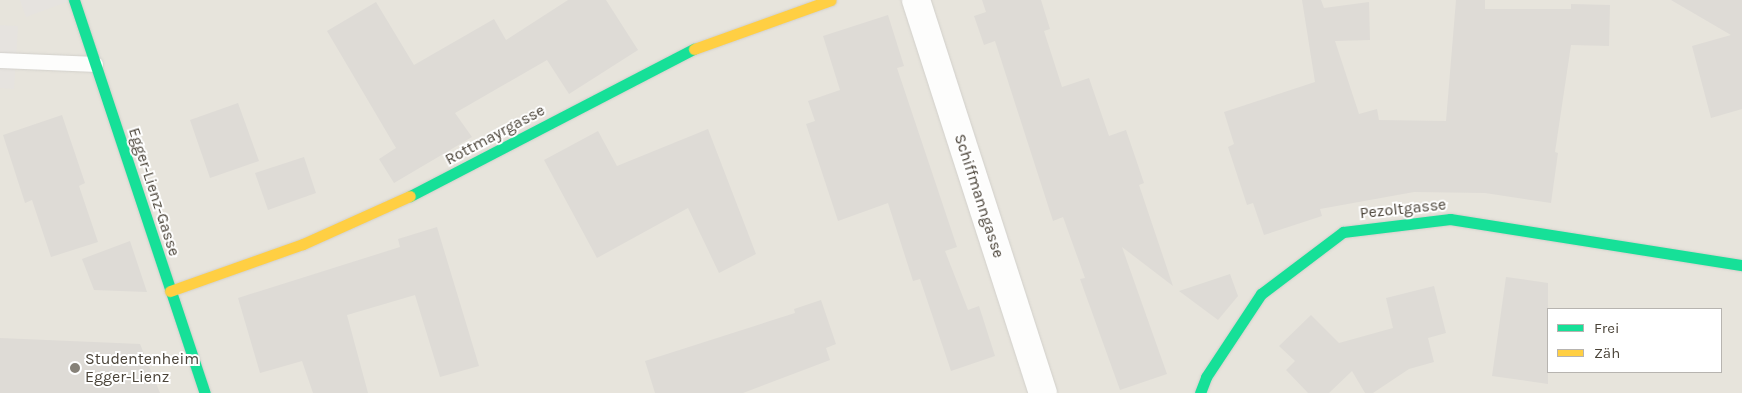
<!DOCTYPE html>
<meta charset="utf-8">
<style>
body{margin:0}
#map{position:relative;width:1742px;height:393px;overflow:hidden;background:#f4f2ee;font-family:Karla,sans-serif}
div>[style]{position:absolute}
.residential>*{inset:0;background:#e7e4dc}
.parking>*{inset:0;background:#e6e3df}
.building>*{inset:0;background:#dedbd6}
.roads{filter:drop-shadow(0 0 1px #d2d0cb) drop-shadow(0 0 1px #d2d0cb)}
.lane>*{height:15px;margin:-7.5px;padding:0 7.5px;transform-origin:7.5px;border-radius:7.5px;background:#fdfdfc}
.street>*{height:28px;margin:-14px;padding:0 14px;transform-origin:14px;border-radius:14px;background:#fdfdfc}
.fast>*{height:11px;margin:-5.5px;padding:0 5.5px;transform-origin:5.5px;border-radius:5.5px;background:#16e098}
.slow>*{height:11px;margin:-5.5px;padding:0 5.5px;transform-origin:5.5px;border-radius:5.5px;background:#ffcf43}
.dots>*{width:14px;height:14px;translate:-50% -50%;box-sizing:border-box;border:2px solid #fff;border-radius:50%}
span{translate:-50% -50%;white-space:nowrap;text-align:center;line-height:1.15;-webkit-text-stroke:4px #fff;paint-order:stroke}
.street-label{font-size:16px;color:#4b4439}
.poi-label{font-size:16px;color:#4b4439}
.left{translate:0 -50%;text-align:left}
.legend{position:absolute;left:1547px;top:308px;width:175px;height:65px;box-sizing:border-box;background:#fff;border:1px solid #b7b4b0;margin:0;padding:6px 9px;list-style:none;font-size:15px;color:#4b4439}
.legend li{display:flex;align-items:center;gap:10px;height:25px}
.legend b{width:25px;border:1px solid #b7b4b0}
</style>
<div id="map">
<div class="residential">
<i style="clip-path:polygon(evenodd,0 0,1742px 0,1742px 393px,0 393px,0 0,1548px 309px,1721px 309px,1721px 372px,1548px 372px,1548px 309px)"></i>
</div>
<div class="parking">
<i style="clip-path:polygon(20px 0,72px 0,26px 17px)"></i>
<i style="clip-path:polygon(0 25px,18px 26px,14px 89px,0 88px)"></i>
</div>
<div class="building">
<i style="clip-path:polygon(568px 0,606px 0,638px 50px,569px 94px,547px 60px,455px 113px,472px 137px,394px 183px,379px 159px,396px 148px,327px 31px,376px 2px,414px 65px,494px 19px,506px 40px)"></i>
<i style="clip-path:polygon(982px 0,1041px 0,1050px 29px,1044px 31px,1062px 87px,1089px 78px,1109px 136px,1126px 130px,1144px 183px,1139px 185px,1173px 286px,1122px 247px,1167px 374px,1120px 390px,1080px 279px,1085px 278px,1063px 217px,1053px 221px,995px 41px,984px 45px,974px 16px,986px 12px)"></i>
<i style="clip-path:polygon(1302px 0,1321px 0,1324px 8px,1369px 2px,1370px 40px,1335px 41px,1359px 114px,1377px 109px,1379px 120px,1446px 121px,1456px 0,1485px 0,1485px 9px,1571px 9px,1571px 4px,1610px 5px,1609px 46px,1571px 45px,1555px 152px,1558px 153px,1551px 203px,1485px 193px,1414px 192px,1320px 209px,1322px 216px,1264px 235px,1253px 203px,1247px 205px,1228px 147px,1234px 144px,1224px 112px,1315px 82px)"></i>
<i style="clip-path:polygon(1671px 0,1742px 0,1742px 109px,1711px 118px,1692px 46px,1731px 35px)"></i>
<i style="clip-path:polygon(888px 15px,904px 66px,897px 68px,957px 247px,945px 251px,968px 310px,979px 306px,995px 356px,951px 371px,920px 279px,913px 281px,888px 203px,838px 221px,806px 124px,815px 121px,808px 101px,840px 90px,823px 36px)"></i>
<i style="clip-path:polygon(238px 103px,259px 161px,210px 178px,190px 120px)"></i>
<i style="clip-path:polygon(62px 115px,85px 183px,79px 186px,98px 242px,51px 257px,32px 200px,25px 203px,3px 135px)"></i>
<i style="clip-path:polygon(708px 129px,756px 254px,719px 273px,688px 208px,597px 258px,544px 160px,598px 131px,617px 166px)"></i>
<i style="clip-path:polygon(304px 157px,316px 193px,268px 210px,255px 173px)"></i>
<i style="clip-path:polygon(437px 227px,479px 366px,440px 377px,415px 295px,347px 315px,368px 393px,313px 393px,302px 361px,260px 373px,238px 298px,400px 247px,398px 239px)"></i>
<i style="clip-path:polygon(130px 241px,147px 292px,94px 290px,82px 259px)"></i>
<i style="clip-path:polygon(1230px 274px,1238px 296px,1218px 320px,1179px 291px)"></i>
<i style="clip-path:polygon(1506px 277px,1548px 283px,1548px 384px,1492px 376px)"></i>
<i style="clip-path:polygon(1434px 286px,1446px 333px,1428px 338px,1434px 362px,1409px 369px,1373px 393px,1365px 393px,1352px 371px,1329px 393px,1308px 393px,1286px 370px,1295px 361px,1279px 346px,1311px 315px,1339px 343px,1393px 328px,1386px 298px)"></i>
<i style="clip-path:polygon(821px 300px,836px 344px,826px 348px,830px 360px,743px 393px,655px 393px,645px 361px,795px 313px,794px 309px)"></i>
<i style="clip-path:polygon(0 338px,140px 344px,160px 393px,0 393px)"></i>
</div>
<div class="roads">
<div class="lane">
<i style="left:0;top:60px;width:95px;rotate:2.4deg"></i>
</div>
<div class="street">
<i style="left:916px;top:0;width:413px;rotate:72.1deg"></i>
</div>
<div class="fast">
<i style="left:74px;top:0;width:414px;rotate:71.6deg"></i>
<i style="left:410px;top:196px;width:320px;rotate:-27.4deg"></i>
<i style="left:1200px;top:393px;width:17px;rotate:-69deg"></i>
<i style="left:1206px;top:377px;width:100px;rotate:-56.5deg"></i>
<i style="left:1261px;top:294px;width:103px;rotate:-37.1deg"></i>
<i style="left:1343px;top:232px;width:108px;rotate:-6.9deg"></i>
<i style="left:1450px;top:219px;width:296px;rotate:9deg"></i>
</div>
<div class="slow">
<i style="left:694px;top:49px;width:145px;rotate:-19.7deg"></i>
<i style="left:170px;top:291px;width:141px;rotate:-19.5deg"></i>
<i style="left:303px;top:244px;width:117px;rotate:-24.2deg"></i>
</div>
</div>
<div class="dots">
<i style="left:75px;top:368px;background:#868178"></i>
</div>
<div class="street-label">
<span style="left:495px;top:135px;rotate:-28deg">Rottmayrgasse</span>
<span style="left:154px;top:192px;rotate:72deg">Egger-Lienz-Gasse</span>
<span style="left:979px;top:196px;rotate:72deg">Schiffmanngasse</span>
<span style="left:1403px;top:209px;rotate:-6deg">Pezoltgasse</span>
</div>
<div class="poi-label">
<span class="left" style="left:85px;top:368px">Studentenheim<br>Egger-Lienz</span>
</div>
<ul class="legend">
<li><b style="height:6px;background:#16e098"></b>Frei</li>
<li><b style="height:6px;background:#ffcf43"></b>Zäh</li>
</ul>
</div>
